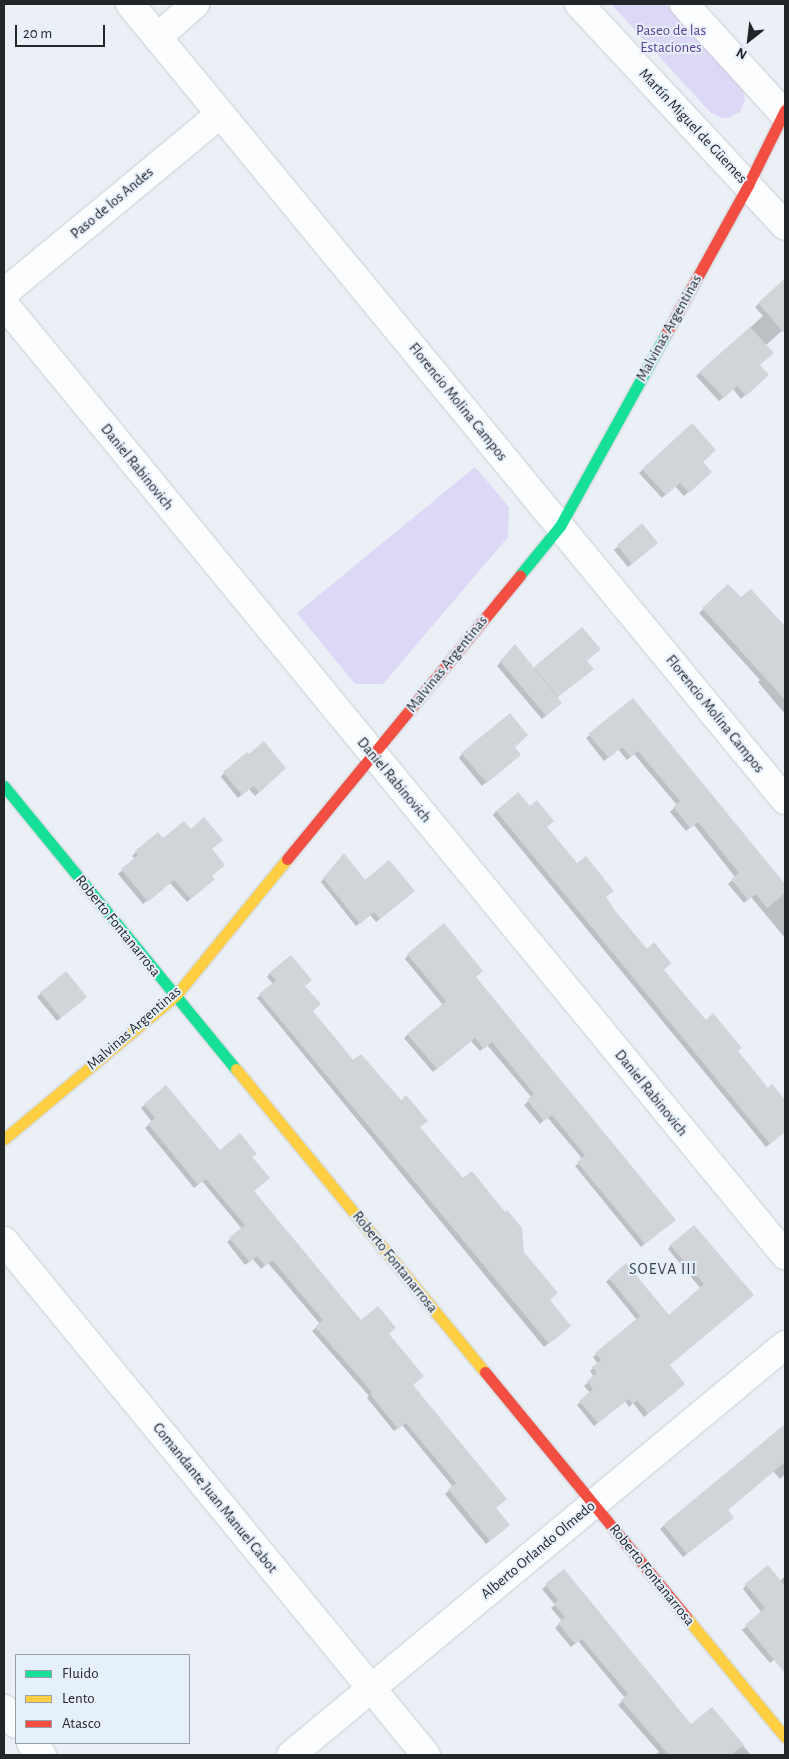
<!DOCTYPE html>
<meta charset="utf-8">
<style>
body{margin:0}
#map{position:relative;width:789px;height:1759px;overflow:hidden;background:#ebf0f6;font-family:"Alegreya Sans",sans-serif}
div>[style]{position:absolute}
.green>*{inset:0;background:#dcd8f6}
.shadow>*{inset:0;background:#0003}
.building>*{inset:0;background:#d1d4d9}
.roads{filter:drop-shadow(0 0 1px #caced3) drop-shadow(0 0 1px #caced3)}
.street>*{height:28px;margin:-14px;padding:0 14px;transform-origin:14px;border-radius:14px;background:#fcfdfe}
.fast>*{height:11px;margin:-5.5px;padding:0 5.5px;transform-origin:5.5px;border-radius:5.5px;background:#16e098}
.slow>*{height:11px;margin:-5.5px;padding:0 5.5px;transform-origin:5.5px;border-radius:5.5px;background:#ffcf43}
.jam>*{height:11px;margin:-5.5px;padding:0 5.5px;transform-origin:5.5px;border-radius:5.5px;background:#f24e42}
span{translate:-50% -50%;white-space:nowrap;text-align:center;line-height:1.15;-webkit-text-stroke:4px #e6f0fb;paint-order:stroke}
.park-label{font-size:15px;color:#5c4098}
.street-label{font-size:15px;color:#222629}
.neighbourhood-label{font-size:16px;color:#384048;letter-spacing:1px}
.frame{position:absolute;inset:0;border:5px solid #222629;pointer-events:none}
.legend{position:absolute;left:15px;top:1654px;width:175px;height:90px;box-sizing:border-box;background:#e6f0fb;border:1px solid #989fa7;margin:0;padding:6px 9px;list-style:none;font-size:15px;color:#222629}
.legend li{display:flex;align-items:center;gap:10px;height:25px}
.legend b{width:25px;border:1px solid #989fa7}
.north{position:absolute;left:724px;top:15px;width:50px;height:50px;-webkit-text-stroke:4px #e6f0fb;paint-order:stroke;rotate:209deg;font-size:14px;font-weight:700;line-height:20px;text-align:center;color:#222629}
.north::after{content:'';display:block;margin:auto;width:18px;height:22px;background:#222629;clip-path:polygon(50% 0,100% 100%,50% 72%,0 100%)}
.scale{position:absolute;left:15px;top:25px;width:90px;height:22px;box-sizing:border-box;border:2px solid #222629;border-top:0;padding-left:6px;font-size:15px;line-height:18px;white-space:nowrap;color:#222629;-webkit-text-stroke:4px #e6f0fb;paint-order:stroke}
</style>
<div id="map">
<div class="green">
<i style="clip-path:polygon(611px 4px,666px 4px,743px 88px,745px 101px,740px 112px,729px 118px,722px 118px,711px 113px)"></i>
<i style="clip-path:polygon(475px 467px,509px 507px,508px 537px,383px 684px,355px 684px,297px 613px)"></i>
</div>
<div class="shadow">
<i style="clip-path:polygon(782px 282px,785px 285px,785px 328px,765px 346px,759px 365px,767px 375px,741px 399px,733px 389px,719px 401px,696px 376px,763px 316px,755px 307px)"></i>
<i style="clip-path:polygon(692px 425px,702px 462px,710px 472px,684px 496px,675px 486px,662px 498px,639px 473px)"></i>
<i style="clip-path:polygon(642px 525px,653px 546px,628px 567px,614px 550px)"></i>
<i style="clip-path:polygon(728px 586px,785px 649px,785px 714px,758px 682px,760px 680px,699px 613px)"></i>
<i style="clip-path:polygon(582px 628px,588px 672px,556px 698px,557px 707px,542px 719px,497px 666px,512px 649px,534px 669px)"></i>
<i style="clip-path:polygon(633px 700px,785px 885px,785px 938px,751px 897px,744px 903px,728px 884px,735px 877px,694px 825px,686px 831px,670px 812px,677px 805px,634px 754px,627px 760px,618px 749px,604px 761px,586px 738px)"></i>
<i style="clip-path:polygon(513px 747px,516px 758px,482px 786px,459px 758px,462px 754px)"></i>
<i style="clip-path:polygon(284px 768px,255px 796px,249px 789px,238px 798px,221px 777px,224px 773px)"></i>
<i style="clip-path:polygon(496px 811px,545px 827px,705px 1022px,768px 1090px,772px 1086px,785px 1103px,785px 1108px,780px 1112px,785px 1118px,785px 1131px,766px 1147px,493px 815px)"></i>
<i style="clip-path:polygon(163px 840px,211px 849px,210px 883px,187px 902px,170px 883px,143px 904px,118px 874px,135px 859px,132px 856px,136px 852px)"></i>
<i style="clip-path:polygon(340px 859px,365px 881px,414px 891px,376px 922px,370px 915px,356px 926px,321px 882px)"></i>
<i style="clip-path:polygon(408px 955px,474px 977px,670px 1223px,641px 1247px,575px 1166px,582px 1160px,580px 1156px,547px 1117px,540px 1124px,524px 1105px,532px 1098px,487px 1045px,480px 1051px,471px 1041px,433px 1072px,404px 1038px,443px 1005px,405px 959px)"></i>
<i style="clip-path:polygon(270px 973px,304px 986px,312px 1011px,353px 1061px,419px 1127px,549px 1300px,566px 1330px,544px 1347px,257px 998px,273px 984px,267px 977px)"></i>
<i style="clip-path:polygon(41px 993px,82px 1001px,57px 1021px,37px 997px)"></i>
<i style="clip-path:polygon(166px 1087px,220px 1151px,256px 1154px,251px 1158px,252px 1191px,361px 1322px,387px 1334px,412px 1385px,494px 1509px,505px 1529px,486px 1544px,445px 1494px,453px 1487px,402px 1425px,394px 1431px,367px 1398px,369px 1396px,312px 1331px,320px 1324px,281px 1278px,268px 1263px,261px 1269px,253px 1259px,245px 1265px,227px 1242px,242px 1229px,202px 1181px,194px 1188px,145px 1128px,152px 1122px,141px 1108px)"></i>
<i style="clip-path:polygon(671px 1245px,752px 1295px,668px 1365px,680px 1387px,644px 1417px,633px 1403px,629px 1407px,625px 1401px,594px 1426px,577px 1405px,590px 1393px,584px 1386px,594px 1377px,590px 1371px,598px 1364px,593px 1357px,637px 1320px,606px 1282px,609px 1279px,668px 1316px,701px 1289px,668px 1249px)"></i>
<i style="clip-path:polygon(785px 1426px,785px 1474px,780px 1479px,773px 1471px,726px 1510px,728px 1521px,683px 1557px,660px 1529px)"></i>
<i style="clip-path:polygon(564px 1571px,691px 1726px,712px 1709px,751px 1755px,655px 1755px,659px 1752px,618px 1705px,625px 1698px,578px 1641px,571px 1647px,555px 1628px,562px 1621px,551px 1608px,555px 1605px,542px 1589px)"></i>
<i style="clip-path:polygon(785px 1576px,785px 1650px,770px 1663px,742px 1630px,762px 1613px,743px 1589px,746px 1585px,780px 1581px)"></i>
</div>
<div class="building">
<i style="clip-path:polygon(785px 278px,785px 334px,758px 303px)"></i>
<i style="clip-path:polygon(750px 327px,774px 353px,760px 365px,769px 375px,746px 396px,737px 386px,724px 398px,699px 372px)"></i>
<i style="clip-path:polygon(692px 423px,716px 450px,703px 462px,712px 472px,689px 493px,680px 483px,666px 495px,642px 469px)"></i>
<i style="clip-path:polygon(642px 523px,658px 543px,632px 564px,617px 545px)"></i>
<i style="clip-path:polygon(728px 584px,741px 597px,751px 589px,785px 626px,785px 700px,702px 608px)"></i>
<i style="clip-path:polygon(582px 627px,601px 649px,587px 661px,594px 669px,558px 697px,534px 667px)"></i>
<i style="clip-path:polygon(515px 644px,562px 703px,546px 716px,500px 661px)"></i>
<i style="clip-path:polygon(633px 698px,785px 884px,785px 893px,767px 908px,756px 894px,748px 900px,731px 879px,739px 873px,698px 822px,690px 828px,673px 807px,680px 801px,638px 751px,631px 757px,622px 747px,609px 758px,588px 734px)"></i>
<i style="clip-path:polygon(510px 713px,528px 735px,515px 747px,521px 755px,487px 783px,461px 753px)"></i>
<i style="clip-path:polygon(264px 741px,286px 768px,259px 793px,254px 786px,242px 795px,223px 772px,247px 752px,249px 754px)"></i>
<i style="clip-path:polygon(518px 792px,530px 806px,537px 800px,554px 821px,547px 827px,577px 863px,586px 856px,614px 891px,606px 897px,616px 912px,647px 949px,654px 942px,671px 963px,664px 970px,706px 1020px,713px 1013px,742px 1048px,738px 1051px,768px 1088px,772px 1084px,785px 1100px,785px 1132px,770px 1144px,496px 811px)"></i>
<i style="clip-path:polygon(204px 817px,223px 840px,212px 849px,225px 865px,212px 876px,215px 879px,191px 899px,174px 880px,148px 902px,121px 869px,138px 855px,135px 851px,158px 832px,163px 838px,184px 821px,191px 829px)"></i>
<i style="clip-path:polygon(344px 853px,365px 880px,389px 860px,415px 891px,380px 919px,374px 912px,360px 924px,323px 878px)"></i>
<i style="clip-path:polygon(444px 923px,483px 971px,476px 977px,676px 1220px,645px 1244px,577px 1162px,585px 1155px,583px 1153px,552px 1115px,544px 1121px,527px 1100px,534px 1094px,492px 1042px,484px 1049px,475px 1038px,437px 1069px,407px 1034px,446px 1001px,407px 954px)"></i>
<i style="clip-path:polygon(291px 955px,312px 980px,305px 986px,321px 1004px,313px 1011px,342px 1046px,353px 1060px,361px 1054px,401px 1100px,406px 1095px,428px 1121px,420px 1127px,463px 1178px,472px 1171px,505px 1212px,507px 1210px,522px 1228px,524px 1252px,558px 1293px,550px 1300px,571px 1326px,549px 1344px,259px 994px,276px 980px,269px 973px)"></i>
<i style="clip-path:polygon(66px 971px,87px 997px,61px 1018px,40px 993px)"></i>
<i style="clip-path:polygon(166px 1085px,220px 1150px,240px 1133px,257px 1154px,252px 1157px,270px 1178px,254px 1191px,361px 1320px,378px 1306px,396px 1328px,389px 1334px,424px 1376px,413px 1385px,507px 1499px,496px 1508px,510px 1525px,490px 1541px,448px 1489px,456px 1483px,406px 1423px,398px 1429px,370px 1394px,372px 1392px,315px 1327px,323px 1320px,284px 1274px,273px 1260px,265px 1266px,257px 1256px,250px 1262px,229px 1238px,245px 1225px,206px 1179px,198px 1185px,148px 1124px,155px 1118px,144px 1104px)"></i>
<i style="clip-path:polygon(694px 1225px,754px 1295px,670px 1365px,685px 1384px,668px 1398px,648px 1414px,637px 1400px,633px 1404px,629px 1399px,598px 1423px,579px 1401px,593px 1389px,587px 1381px,597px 1373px,592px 1367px,601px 1360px,595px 1353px,640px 1316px,609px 1278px,626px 1263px,669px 1315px,704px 1284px,670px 1245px)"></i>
<i style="clip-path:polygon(785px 1424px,785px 1462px,728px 1510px,734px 1518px,687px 1554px,663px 1525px)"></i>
<i style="clip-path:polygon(768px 1565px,785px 1586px,785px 1673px,745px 1625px,765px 1608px,745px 1584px)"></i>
<i style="clip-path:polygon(564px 1569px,691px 1724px,712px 1707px,744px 1745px,731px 1755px,669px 1755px,621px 1700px,628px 1694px,582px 1639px,575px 1644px,558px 1623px,565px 1617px,554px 1604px,558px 1600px,545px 1584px)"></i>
</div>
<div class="roads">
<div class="street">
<i style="left:130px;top:4px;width:1031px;rotate:50.55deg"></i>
<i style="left:579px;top:4px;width:303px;rotate:47.1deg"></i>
<i style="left:684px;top:4px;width:149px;rotate:47.7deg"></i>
<i style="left:158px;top:37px;width:50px;rotate:-41.7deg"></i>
<i style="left:4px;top:293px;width:281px;rotate:-39.6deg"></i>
<i style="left:4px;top:304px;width:1231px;rotate:50.61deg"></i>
<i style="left:4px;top:1241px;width:665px;rotate:50.61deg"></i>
<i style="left:4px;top:1709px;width:19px;rotate:51deg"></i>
<i style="left:31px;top:1743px;width:16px;rotate:47deg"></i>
<i style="left:291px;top:1755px;width:642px;rotate:-39.69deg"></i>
</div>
<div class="fast">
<i style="left:520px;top:575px;width:63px;rotate:-50.8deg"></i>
<i style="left:560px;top:526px;width:222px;rotate:-61.1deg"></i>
<i style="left:4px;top:786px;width:366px;rotate:50.7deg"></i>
</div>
<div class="slow">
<i style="left:236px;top:1069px;width:392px;rotate:50.6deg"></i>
<i style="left:4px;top:1139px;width:224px;rotate:-39.9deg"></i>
<i style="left:176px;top:995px;width:176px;rotate:-50.8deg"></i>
<i style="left:686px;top:1617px;width:156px;rotate:50.5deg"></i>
</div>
<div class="jam">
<i style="left:667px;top:332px;width:168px;rotate:-61.1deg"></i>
<i style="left:748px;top:185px;width:84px;rotate:-63.7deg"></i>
<i style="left:287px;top:859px;width:367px;rotate:-50.6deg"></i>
<i style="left:485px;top:1372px;width:317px;rotate:50.6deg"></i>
</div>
</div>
<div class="park-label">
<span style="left:671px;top:39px">Paseo de las<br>Estaciones</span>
</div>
<div class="street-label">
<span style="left:693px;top:126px;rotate:47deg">Martín Miguel de Güemes</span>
<span style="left:112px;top:203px;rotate:-40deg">Paso de los Andes</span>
<span style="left:669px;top:328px;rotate:-61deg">Malvinas Argentinas</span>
<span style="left:458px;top:402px;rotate:51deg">Florencio Molina Campos</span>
<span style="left:137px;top:467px;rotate:51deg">Daniel Rabinovich</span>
<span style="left:447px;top:664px;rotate:-51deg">Malvinas Argentinas</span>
<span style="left:715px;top:714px;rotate:51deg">Florencio Molina Campos</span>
<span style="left:394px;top:780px;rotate:50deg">Daniel Rabinovich</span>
<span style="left:118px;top:926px;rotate:51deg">Roberto Fontanarrosa</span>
<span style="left:134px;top:1028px;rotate:-41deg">Malvinas Argentinas</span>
<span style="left:651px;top:1093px;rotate:51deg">Daniel Rabinovich</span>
<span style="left:395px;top:1262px;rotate:51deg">Roberto Fontanarrosa</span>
<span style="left:215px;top:1498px;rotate:51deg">Comandante Juan Manuel Cabot</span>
<span style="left:538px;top:1550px;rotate:-40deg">Alberto Orlando Olmedo</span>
<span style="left:652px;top:1575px;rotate:51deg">Roberto Fontanarrosa</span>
</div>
<div class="neighbourhood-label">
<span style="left:663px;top:1269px">SOEVA III</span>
</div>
<div class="frame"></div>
<ul class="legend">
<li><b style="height:6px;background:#16e098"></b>Fluido</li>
<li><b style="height:6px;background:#ffcf43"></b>Lento</li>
<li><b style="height:6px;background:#f24e42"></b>Atasco</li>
</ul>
<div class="north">N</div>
<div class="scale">20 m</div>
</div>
